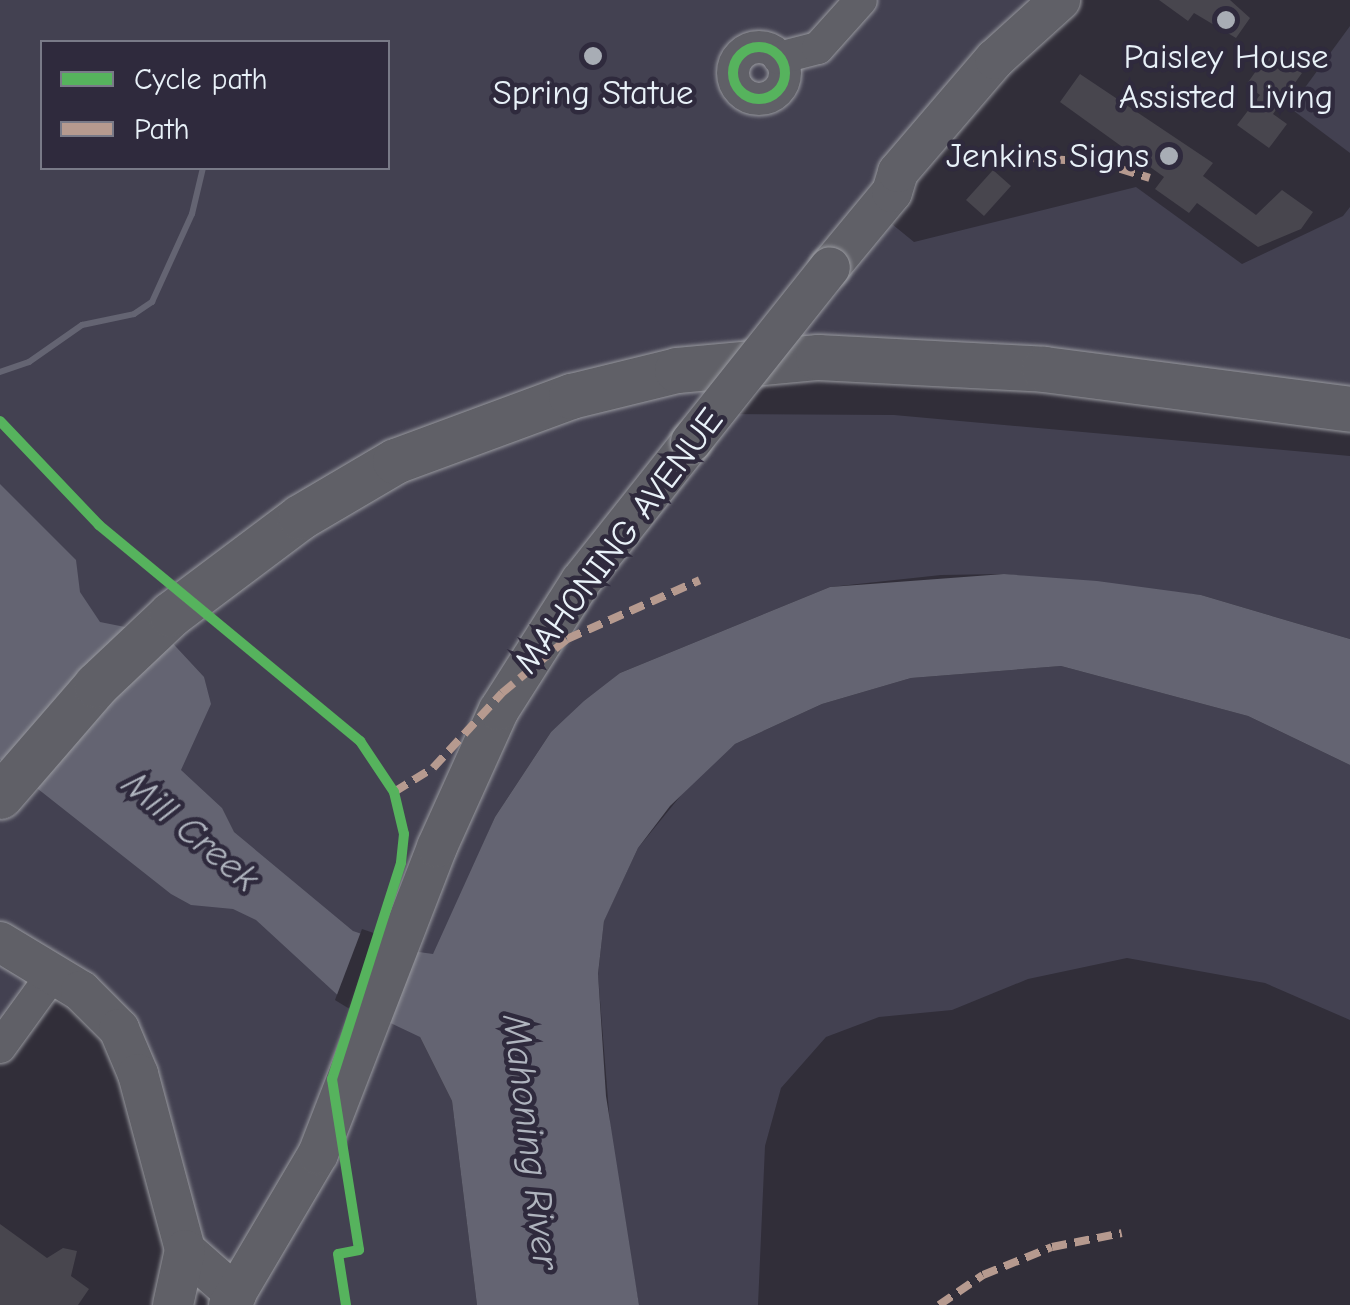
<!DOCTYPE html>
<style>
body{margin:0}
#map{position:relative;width:1350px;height:1305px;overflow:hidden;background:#312e39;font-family:"Comic Neue",sans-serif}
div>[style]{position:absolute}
.green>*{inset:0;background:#434151}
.water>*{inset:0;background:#646472}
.pier>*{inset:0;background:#312e39}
.stream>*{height:6px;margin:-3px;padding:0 3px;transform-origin:3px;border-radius:3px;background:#646472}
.building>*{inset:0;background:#48464e}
.roads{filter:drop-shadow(0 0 2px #98999f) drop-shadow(0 0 2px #98999f)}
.minor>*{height:32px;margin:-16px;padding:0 16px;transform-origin:16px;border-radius:16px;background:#606067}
.minor>.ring{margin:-16px;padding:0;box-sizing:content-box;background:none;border:32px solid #606067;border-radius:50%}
.major>*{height:40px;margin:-20px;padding:0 20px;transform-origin:20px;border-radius:20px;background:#606067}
.highway>*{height:45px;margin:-22.5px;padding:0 22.5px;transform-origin:22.5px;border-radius:22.5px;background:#606067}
.bridges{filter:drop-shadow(0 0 2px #98999f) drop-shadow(0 0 2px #98999f)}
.major-bridge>*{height:40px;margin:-20px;padding:0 20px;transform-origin:20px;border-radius:20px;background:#606067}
.quiet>*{height:8px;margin-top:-4px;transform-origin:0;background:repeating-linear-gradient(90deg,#b69a8f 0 15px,transparent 0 23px)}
.cycleway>*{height:10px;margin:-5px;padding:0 5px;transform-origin:5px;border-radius:5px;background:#56b35d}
.cycleway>.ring{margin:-5px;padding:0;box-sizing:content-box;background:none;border:10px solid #56b35d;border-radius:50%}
.dots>*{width:28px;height:28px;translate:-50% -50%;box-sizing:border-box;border:5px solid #2f2a3d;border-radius:50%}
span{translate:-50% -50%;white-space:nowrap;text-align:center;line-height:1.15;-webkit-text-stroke:9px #2f2a3d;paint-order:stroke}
.poi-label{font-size:35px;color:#e8f1f8}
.right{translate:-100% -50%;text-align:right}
.street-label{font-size:35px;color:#e8f1f8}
.water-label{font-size:38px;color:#afb4be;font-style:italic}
.legend{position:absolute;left:40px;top:40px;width:350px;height:130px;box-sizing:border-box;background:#2f2a3d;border:2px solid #797a88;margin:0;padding:12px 18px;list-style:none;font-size:30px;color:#e8f1f8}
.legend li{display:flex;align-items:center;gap:20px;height:50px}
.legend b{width:50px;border:2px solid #797a88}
</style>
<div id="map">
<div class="green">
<i style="clip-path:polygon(evenodd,0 0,1060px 0,876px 211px,914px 242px,1136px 187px,1242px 264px,1343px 216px,1350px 207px,1350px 409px,757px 359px,715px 414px,894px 415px,1350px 456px,1350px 639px,1201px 595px,1004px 574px,941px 575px,830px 587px,620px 673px,551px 732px,495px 817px,420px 991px,420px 1037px,452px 1101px,477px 1305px,250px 1305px,210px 1279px,138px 1074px,53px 974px,0 1047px,0 0,42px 42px,388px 42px,388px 168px,42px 168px,42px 42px)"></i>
<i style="clip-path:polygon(1350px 26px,1350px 153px,1290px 108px)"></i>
<i style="clip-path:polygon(1061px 666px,1248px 716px,1350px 765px,1350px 1020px,1265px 983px,1127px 958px,1028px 979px,952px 1010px,879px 1017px,826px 1037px,781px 1088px,765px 1146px,758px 1305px,639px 1305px,613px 1162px,598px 975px,604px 920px,638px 848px,700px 772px,735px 744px,822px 704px,911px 678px)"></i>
</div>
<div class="water">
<i style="clip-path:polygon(0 484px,76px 560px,80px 592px,100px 622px,165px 635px,204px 677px,211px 704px,181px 770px,222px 808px,234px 832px,353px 931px,412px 951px,433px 954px,495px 817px,551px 732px,584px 701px,620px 673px,830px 587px,1004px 574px,1097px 581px,1201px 595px,1350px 639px,1350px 765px,1248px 716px,1061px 666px,911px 678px,822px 704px,735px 744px,670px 806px,638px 848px,604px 921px,598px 974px,606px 1096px,639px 1305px,477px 1305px,452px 1101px,420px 1037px,344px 1001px,256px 920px,233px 909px,191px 905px,171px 894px,0 759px)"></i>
</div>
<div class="pier">
<i style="clip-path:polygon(362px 929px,391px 939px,366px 1019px,335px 1000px)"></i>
</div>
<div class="stream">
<i style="left:0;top:372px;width:31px;rotate:-19deg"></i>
<i style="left:29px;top:362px;width:65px;rotate:-34.9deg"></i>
<i style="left:82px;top:325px;width:53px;rotate:-11.9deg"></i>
<i style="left:134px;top:314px;width:22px;rotate:-34deg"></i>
<i style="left:152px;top:302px;width:97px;rotate:-65.6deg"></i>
<i style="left:192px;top:214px;width:47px;rotate:-76.6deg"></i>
</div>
<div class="building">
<i style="clip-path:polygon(1159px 0,1230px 0,1250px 18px,1236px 38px,1194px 13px,1188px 21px)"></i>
<i style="clip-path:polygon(1271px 50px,1302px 73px,1273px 114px,1287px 124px,1269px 148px,1237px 125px,1260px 95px,1246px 85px)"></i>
<i style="clip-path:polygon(1080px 74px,1213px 163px,1203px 176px,1256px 215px,1282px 190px,1313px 212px,1301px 229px,1258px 247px,1197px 203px,1189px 213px,1155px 189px,1164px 177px,1060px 102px)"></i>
<i style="clip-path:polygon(993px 170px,1011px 186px,984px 216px,966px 200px)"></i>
<i style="clip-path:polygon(0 1224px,47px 1258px,63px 1248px,77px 1251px,71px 1276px,89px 1289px,78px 1305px,0 1305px)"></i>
</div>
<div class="roads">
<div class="minor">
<i class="ring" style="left:733px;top:47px;width:20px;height:20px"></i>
<i style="left:779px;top:58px;width:40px;rotate:-14.4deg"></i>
<i style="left:818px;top:48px;width:64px;rotate:-48.1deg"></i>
<i style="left:0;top:1047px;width:90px;rotate:-54deg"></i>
</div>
<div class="major">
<i style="left:830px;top:267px;width:97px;rotate:-50.4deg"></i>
<i style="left:892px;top:192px;width:21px;rotate:-73deg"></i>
<i style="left:898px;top:172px;width:149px;rotate:-49.4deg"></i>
<i style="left:995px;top:59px;width:88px;rotate:-42.2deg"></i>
<i style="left:0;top:942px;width:95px;rotate:31.2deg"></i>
<i style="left:81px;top:991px;width:54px;rotate:45deg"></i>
<i style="left:119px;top:1029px;width:49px;rotate:67.1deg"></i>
<i style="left:138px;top:1074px;width:182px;rotate:75deg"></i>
<i style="left:185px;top:1250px;width:68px;rotate:41.4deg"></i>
<i style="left:173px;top:1305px;width:56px;rotate:-77.7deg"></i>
<i style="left:229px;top:1305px;width:175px;rotate:-59.5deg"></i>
<i style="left:318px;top:1154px;width:329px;rotate:-68.8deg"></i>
<i style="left:437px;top:847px;width:150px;rotate:-65.7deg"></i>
<i style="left:499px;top:710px;width:153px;rotate:-57.6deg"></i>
<i style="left:581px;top:581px;width:177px;rotate:-51.6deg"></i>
</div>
<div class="highway">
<i style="left:0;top:796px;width:147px;rotate:-49.1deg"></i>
<i style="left:96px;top:685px;width:103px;rotate:-43.4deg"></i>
<i style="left:171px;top:614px;width:161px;rotate:-36.9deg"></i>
<i style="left:300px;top:517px;width:110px;rotate:-30.5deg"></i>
<i style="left:395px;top:461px;width:188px;rotate:-20.3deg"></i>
<i style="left:571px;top:396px;width:109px;rotate:-13.8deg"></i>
<i style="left:677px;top:370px;width:142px;rotate:-5.3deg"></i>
<i style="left:818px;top:357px;width:226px;rotate:3deg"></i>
<i style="left:1044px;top:369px;width:309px;rotate:7.4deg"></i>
</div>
</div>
<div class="bridges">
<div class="major-bridge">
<i style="left:691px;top:442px;width:223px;rotate:-51.5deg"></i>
</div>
</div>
<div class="quiet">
<i style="left:981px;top:155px;width:117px;rotate:3.4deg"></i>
<i style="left:1098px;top:162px;width:54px;rotate:17.1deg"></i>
<i style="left:394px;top:792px;width:46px;rotate:-31.6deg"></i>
<i style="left:433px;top:768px;width:102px;rotate:-47.4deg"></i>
<i style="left:502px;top:693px;width:85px;rotate:-39.7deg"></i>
<i style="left:567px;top:639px;width:145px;rotate:-23.9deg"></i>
<i style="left:939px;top:1305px;width:53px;rotate:-34.3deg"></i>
<i style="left:983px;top:1275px;width:74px;rotate:-22.1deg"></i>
<i style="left:1052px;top:1247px;width:71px;rotate:-11.3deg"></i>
</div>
<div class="cycleway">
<i class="ring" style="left:733px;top:47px;width:42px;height:42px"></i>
<i style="left:0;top:421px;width:144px;rotate:46.4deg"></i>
<i style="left:99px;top:525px;width:339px;rotate:39.6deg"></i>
<i style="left:360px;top:741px;width:61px;rotate:56.3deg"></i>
<i style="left:394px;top:792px;width:43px;rotate:76.6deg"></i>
<i style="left:404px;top:834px;width:29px;rotate:96deg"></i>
<i style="left:401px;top:863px;width:227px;rotate:107.7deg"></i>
<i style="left:332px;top:1079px;width:173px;rotate:81deg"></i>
<i style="left:359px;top:1250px;width:21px;rotate:169deg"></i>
<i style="left:338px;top:1254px;width:52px;rotate:81.1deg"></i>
</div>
<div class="dots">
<i style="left:1226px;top:20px;background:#a8adb5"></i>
<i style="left:593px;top:56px;background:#a8adb5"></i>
<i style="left:1169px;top:156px;background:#a8adb5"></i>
</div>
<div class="poi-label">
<span style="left:1226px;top:77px">Paisley House<br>Assisted Living</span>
<span style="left:593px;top:93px">Spring Statue</span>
<span class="right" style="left:1149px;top:156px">Jenkins Signs</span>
</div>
<div class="street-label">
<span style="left:619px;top:541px;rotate:-53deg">MAHONING AVENUE</span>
</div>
<div class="water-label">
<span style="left:190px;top:832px;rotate:40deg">Mill Creek</span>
<span style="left:530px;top:1142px;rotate:83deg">Mahoning River</span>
</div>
<ul class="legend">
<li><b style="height:12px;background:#56b35d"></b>Cycle path</li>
<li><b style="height:12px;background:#b69a8f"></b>Path</li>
</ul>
</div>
